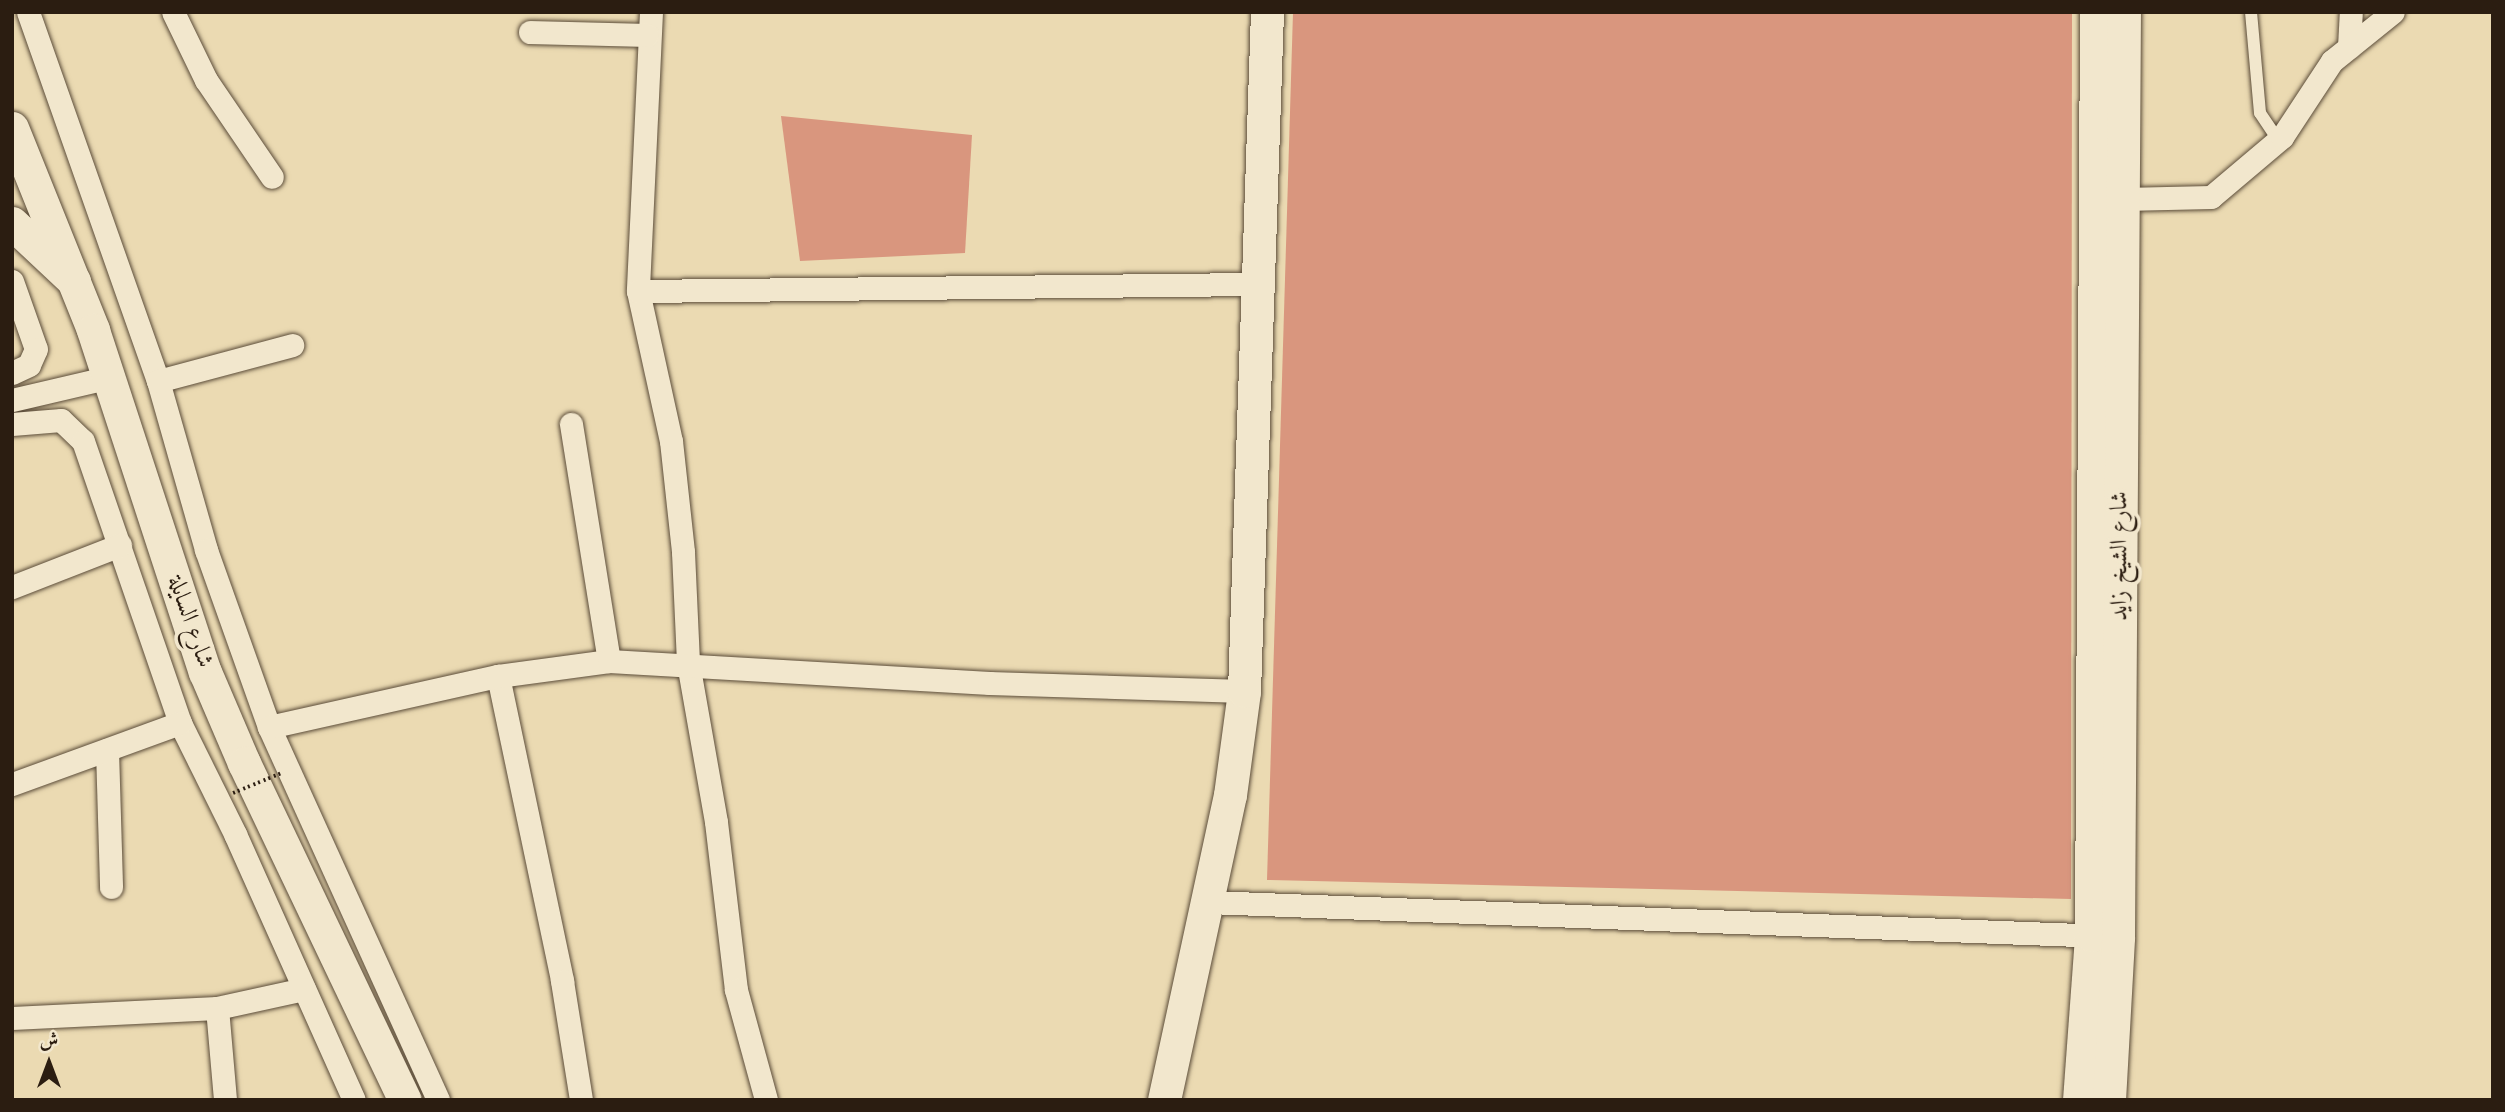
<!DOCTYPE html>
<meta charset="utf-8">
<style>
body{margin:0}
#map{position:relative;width:2505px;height:1112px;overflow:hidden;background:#ebdab2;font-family:"Old Standard TT",Amiri,serif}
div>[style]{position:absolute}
.building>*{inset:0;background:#d9967e}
.roads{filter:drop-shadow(0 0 2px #5b4c39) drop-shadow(0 0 2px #5b4c39)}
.lane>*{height:12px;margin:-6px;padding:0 6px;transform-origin:6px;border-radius:6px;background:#f2e7cd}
.street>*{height:23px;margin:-11.5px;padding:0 11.5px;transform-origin:11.5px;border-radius:11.5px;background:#f2e7cd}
.secondary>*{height:33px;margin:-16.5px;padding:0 16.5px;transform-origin:16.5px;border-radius:16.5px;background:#f2e7cd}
.path-bridge>*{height:3.5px;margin-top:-1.75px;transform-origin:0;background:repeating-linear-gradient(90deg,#2b1d11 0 2px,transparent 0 5.5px)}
span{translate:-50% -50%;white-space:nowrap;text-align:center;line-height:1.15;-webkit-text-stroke:7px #f2e7cd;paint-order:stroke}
.street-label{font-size:24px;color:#2b1d11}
.frame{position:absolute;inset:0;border:14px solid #2b1d11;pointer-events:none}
.north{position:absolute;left:14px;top:1028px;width:70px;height:70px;-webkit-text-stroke:5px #f2e7cd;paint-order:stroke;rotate:0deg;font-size:19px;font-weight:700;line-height:28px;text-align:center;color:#2b1d11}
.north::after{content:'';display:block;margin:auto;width:24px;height:32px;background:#2b1d11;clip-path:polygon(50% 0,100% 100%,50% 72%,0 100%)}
</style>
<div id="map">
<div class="building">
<i style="clip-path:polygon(1293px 12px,2072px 12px,2071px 899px,1267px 880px)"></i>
<i style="clip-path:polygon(781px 116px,972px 135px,965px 253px,800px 261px)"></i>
</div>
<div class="roads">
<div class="lane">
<i style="left:2251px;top:12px;width:101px;rotate:84.9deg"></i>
<i style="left:2260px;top:113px;width:32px;rotate:56deg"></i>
</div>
<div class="street">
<i style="left:28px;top:12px;width:391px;rotate:70.6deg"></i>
<i style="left:158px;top:381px;width:176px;rotate:74.1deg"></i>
<i style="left:206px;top:550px;width:188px;rotate:70.4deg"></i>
<i style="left:269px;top:727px;width:409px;rotate:65.6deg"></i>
<i style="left:173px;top:12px;width:76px;rotate:64.1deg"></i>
<i style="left:206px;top:80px;width:117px;rotate:55.8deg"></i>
<i style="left:651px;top:12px;width:279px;rotate:92.7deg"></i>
<i style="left:638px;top:291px;width:154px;rotate:77.6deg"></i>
<i style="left:671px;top:441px;width:112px;rotate:83.8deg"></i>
<i style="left:683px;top:552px;width:111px;rotate:87.4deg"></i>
<i style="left:688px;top:663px;width:161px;rotate:80deg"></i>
<i style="left:716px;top:822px;width:169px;rotate:83.2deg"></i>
<i style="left:736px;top:990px;width:114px;rotate:74.7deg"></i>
<i style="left:530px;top:32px;width:117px;rotate:1.5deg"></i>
<i style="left:2349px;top:47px;width:35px;rotate:-87deg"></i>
<i style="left:2123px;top:199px;width:88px;rotate:-1.3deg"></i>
<i style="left:2211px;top:197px;width:93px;rotate:-40.2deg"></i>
<i style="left:2282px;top:137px;width:91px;rotate:-56.7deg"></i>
<i style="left:2332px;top:61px;width:78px;rotate:-38.8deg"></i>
<i style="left:12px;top:281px;width:72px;rotate:70.6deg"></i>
<i style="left:36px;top:349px;width:17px;rotate:114deg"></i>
<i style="left:29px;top:365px;width:19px;rotate:155deg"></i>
<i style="left:638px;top:291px;width:621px;rotate:-0.65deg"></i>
<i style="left:158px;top:381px;width:139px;rotate:-15deg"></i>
<i style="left:12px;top:400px;width:101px;rotate:-13.2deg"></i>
<i style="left:12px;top:424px;width:49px;rotate:-4.7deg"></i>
<i style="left:61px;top:420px;width:30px;rotate:44deg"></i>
<i style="left:83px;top:441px;width:298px;rotate:71deg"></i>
<i style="left:180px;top:723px;width:124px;rotate:63.6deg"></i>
<i style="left:235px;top:834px;width:291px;rotate:65.9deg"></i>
<i style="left:571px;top:424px;width:240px;rotate:80.9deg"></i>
<i style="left:12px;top:587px;width:116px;rotate:-21.3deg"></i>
<i style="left:498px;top:676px;width:312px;rotate:78.1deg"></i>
<i style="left:562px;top:981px;width:121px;rotate:80.9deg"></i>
<i style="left:269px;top:727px;width:235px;rotate:-12.6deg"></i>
<i style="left:498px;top:676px;width:112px;rotate:-7.7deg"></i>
<i style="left:609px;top:661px;width:381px;rotate:3.3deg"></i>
<i style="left:989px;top:683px;width:255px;rotate:1.8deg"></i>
<i style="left:107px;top:750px;width:137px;rotate:88.3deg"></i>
<i style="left:12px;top:784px;width:179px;rotate:-20deg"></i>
<i style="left:1208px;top:902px;width:898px;rotate:2.17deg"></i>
<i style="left:217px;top:1008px;width:92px;rotate:85deg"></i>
<i style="left:12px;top:1018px;width:205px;rotate:-2.8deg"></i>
<i style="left:217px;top:1008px;width:89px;rotate:-12.3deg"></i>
</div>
<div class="secondary">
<i style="left:12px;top:128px;width:218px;rotate:68.1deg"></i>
<i style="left:93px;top:330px;width:360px;rotate:71.9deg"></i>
<i style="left:205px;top:672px;width:99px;rotate:66.8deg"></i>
<i style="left:244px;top:763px;width:373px;rotate:64.5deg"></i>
<i style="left:12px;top:223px;width:85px;rotate:43.1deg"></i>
<i style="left:1164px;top:1100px;width:312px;rotate:-77.8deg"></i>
<i style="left:1230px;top:795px;width:105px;rotate:-82.3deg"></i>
<i style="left:1244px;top:691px;width:679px;rotate:-88.06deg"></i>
<i style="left:2079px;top:1100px;width:165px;rotate:-85.8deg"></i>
<i style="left:2091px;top:935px;width:923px;rotate:-89.69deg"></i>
<i style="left:2109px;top:1100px;width:163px;rotate:-86.8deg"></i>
<i style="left:2118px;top:937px;width:925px;rotate:-89.63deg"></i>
</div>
</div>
<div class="path-bridge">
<i style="left:233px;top:793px;width:55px;rotate:-22.4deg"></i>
</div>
<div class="street-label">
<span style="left:2121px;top:556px;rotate:-90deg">شارع الشيخ زايد</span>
<span style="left:189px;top:622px;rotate:71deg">شارع السايلة</span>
</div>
<div class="frame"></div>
<div class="north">ش</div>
</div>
